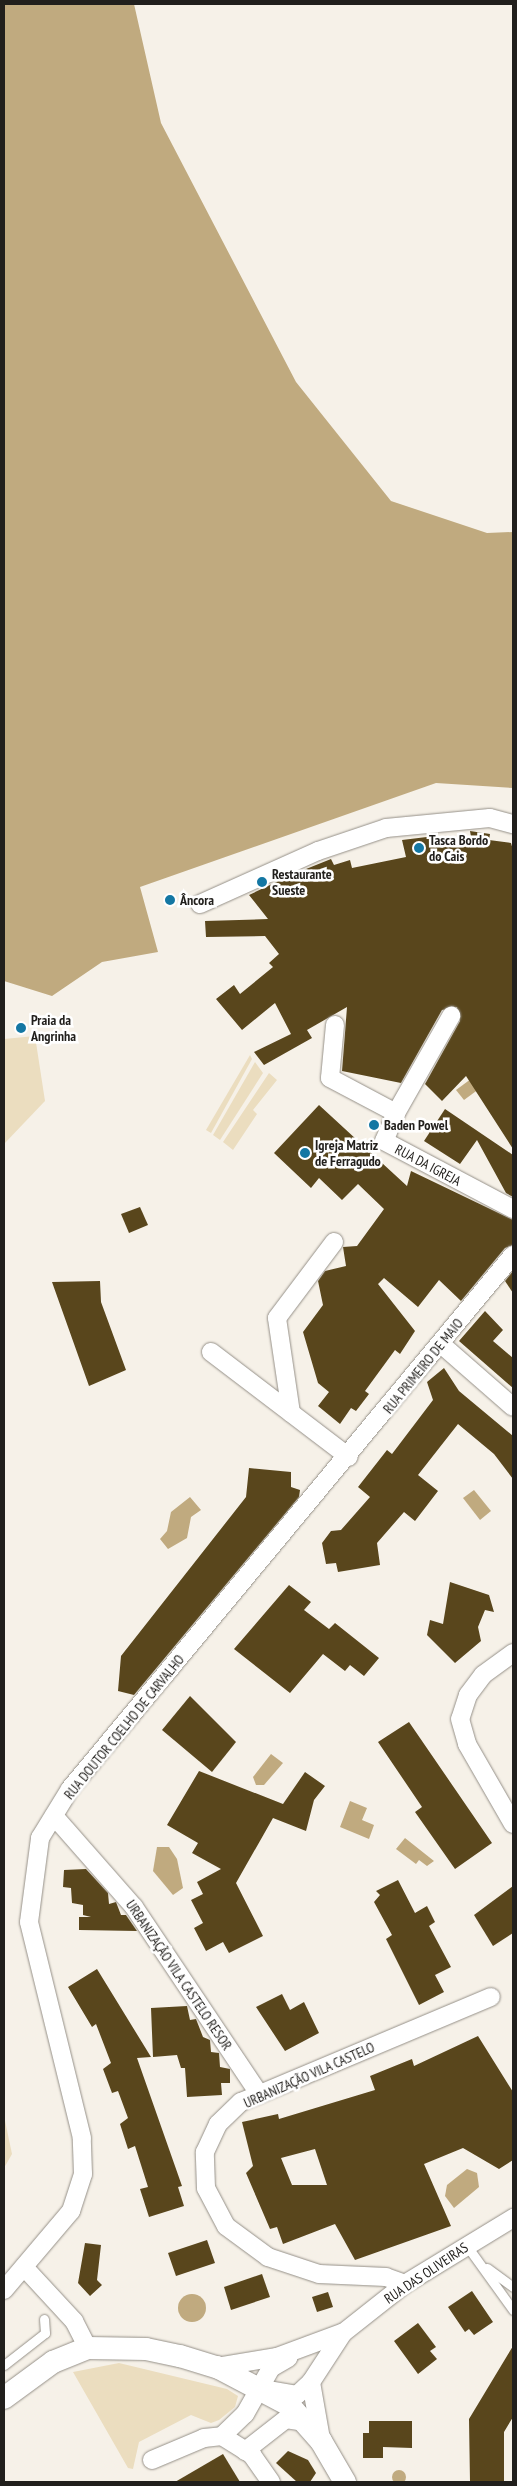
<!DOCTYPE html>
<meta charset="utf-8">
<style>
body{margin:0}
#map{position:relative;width:517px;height:2486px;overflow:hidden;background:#f6f1e8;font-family:"PT Sans Narrow",sans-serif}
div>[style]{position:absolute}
.green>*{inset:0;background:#ebddbf}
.water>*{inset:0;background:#c0aa7f}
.round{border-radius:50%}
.building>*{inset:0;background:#59461c}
.roads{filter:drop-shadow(0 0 1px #959088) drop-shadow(0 0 1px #959088)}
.service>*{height:9px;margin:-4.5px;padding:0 4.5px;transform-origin:4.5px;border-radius:4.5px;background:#fff}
.minor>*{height:18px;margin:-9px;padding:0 9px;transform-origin:9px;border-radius:9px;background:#fff}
.tertiary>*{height:22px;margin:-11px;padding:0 11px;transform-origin:11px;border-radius:11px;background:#fff}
.dots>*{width:14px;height:14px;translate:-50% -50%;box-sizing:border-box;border:2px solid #fff;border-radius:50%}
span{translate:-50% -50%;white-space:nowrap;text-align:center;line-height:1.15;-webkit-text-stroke:5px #fff;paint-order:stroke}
.poi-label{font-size:14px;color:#211f1c;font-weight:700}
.left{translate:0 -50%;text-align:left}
.street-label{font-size:14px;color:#211f1c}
.frame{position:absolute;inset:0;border:5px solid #211f1c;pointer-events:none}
</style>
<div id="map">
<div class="green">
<i style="clip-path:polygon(35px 1036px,45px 1101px,4px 1144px,4px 1039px)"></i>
<i style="clip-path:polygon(250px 1055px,252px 1059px,211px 1133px,206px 1130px)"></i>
<i style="clip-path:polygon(255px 1062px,263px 1073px,220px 1140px,213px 1135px)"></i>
<i style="clip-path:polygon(269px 1073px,277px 1080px,253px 1110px,257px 1114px,233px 1150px,223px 1142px)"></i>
<i style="clip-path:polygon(4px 2116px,12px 2154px,4px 2168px)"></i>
<i style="clip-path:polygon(119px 2363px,227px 2389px,238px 2396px,235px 2407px,219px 2420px,211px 2423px,191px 2415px,139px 2442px,133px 2469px,128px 2468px,73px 2372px)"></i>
</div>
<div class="water">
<i style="clip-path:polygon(4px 4px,134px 4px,161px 123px,296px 382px,391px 501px,487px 533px,513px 532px,513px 788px,436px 783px,140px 887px,158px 952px,102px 962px,52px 996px,4px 981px)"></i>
<i style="clip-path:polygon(475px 1076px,483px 1086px,464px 1100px,456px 1090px)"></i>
<i style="clip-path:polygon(474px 1490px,491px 1511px,480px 1520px,463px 1498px)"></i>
<i style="clip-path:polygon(190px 1497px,201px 1510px,191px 1517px,187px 1538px,168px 1549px,160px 1539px,167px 1531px,171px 1512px)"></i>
<i style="clip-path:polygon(271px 1754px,283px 1763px,264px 1785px,256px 1785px,253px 1777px)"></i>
<i style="clip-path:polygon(350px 1801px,367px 1808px,362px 1820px,374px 1825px,369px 1839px,340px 1827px)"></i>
<i style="clip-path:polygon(405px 1838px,434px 1861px,427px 1866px,419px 1860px,416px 1864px,396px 1849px)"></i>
<i style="clip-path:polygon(157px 1847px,169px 1847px,177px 1859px,183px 1888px,173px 1895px,153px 1871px)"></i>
<i style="clip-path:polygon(467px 2169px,477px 2173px,479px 2187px,454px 2208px,445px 2196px,447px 2185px)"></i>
<i class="round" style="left:178px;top:2294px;width:28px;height:28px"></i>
<i class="round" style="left:392px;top:2470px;width:14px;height:14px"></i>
</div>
<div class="building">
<i style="clip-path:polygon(470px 831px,490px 834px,489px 840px,511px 843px,513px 850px,513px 1149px,466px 1076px,442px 1101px,425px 1084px,460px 1021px,457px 1007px,442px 1010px,401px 1083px,342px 1071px,347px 1007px,307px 1030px,312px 1038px,264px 1065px,254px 1052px,291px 1034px,275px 1003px,242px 1030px,216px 999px,234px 985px,240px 994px,273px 967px,269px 963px,279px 954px,265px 936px,206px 937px,205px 921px,268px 919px,249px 895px,291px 875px,331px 859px,334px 865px,350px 860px,352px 868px,406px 857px,402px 840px,435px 836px,436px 846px,472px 842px)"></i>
<i style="clip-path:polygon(319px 1105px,407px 1186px,411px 1171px,513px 1220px,513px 1245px,505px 1248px,461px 1301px,439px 1280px,418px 1307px,384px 1278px,378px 1284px,415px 1331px,400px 1354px,395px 1350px,365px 1391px,369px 1394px,356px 1411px,351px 1408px,340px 1424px,318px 1406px,329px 1392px,318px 1383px,303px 1332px,323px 1305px,318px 1281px,325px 1271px,346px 1266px,343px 1247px,357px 1246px,384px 1209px,358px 1184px,342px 1200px,319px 1178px,311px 1188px,274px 1153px)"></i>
<i style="clip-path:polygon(445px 1109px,513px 1155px,513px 1197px,506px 1193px,477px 1140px,460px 1164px,424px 1141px)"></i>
<i style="clip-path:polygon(140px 1207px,148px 1225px,129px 1233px,121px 1214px)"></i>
<i style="clip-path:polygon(513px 1271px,513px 1293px,505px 1281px)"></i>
<i style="clip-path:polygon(100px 1281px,101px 1302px,126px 1370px,89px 1386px,52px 1282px)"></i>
<i style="clip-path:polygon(485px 1311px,503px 1330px,493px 1341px,513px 1358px,513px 1388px,459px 1341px)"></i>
<i style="clip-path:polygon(444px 1368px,459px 1391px,513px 1436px,513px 1479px,494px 1454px,458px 1424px,418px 1475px,438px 1491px,415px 1521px,404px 1512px,377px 1543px,380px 1565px,338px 1572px,336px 1563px,326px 1564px,322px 1543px,331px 1531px,341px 1530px,370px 1497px,358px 1487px,387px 1450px,392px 1454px,433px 1400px,427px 1382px)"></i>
<i style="clip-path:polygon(249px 1468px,291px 1472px,291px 1487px,300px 1490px,299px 1497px,134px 1695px,118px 1691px,121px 1656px,246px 1497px)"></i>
<i style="clip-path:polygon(450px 1582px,489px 1595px,494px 1612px,485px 1610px,478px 1627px,481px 1641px,455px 1663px,427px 1635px,430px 1620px,443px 1624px)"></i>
<i style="clip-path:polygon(289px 1585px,311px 1602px,304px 1610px,329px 1629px,335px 1623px,379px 1658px,364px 1676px,350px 1665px,345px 1671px,323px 1654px,290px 1693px,234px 1649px)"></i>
<i style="clip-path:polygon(190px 1696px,236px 1742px,212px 1772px,162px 1730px)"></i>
<i style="clip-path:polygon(409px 1722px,492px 1843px,455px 1869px,415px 1812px,422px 1807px,378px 1742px)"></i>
<i style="clip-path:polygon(199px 1771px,283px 1804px,305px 1772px,325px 1786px,314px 1800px,306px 1831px,273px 1818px,236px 1883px,263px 1936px,229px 1953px,223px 1942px,206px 1951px,194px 1928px,203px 1923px,191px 1900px,203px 1894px,197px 1882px,221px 1869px,192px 1853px,198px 1843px,167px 1825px)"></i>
<i style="clip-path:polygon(86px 1869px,108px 1893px,109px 1904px,116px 1902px,121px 1915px,126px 1915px,137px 1931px,79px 1930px,79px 1917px,91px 1917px,83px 1915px,83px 1905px,72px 1903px,71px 1888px,63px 1887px,64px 1870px)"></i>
<i style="clip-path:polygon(398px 1880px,415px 1913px,427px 1906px,435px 1922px,429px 1926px,451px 1967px,435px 1975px,444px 1992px,419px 2005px,386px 1939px,392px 1935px,374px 1902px,380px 1895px,376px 1891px)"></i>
<i style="clip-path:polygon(513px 1886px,513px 1933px,493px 1946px,474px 1915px)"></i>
<i style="clip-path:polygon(97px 1969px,151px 2057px,137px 2058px,182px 2186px,178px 2187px,184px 2206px,149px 2217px,140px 2189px,148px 2187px,135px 2146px,128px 2149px,120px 2124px,128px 2118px,118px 2091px,112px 2093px,103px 2069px,111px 2063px,96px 2024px,92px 2027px,68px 1987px)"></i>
<i style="clip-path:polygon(282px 1994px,290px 2010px,304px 2002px,319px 2033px,285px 2051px,256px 2007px)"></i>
<i style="clip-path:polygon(187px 2006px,190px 2020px,196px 2019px,203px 2037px,210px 2040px,211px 2052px,219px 2053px,220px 2067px,230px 2069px,230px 2083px,221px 2083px,222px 2095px,187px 2097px,185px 2068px,181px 2068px,177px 2055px,153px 2057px,151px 2008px)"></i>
<i style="clip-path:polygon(evenodd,478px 2036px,513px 2092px,513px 2160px,499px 2169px,463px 2148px,424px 2164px,451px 2226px,355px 2260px,335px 2224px,283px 2244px,277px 2227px,270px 2229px,246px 2173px,253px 2166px,242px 2122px,278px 2114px,279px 2119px,375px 2090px,370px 2076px,412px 2059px,414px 2066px,478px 2036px,315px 2149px,327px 2185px,292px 2185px,281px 2158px,315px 2149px)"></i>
<i style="clip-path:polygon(207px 2240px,215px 2263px,176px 2276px,168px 2253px)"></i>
<i style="clip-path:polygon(85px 2243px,101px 2245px,97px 2280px,102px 2285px,90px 2296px,78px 2283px)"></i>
<i style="clip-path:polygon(262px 2274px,270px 2297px,231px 2310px,224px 2287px)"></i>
<i style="clip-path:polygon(472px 2291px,493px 2322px,474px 2335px,469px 2329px,465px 2332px,448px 2307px)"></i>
<i style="clip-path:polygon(328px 2292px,333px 2307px,317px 2312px,312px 2297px)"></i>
<i style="clip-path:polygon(418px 2323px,436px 2347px,430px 2351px,437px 2359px,418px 2374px,394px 2341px)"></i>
<i style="clip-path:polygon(513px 2346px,513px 2417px,504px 2432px,504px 2482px,470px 2482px,469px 2419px)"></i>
<i style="clip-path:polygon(369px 2421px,412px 2421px,412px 2448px,383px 2447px,383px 2458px,363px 2458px,363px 2433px,369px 2433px)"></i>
<i style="clip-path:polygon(288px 2451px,308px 2460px,316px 2473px,310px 2482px,297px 2482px,276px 2463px)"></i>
<i style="clip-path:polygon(223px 2454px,240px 2482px,175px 2482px)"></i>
</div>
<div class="roads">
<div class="service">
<i style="left:467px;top:2246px;width:79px;rotate:54.3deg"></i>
<i style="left:487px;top:2268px;width:32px;rotate:36deg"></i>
<i style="left:4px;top:2365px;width:52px;rotate:-38deg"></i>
<i style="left:45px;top:2333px;width:14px;rotate:-94deg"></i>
</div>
<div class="minor">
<i style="left:200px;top:904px;width:129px;rotate:-24.2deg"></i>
<i style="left:318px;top:851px;width:72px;rotate:-18.7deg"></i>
<i style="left:386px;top:828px;width:104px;rotate:-5.5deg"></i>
<i style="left:490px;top:818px;width:24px;rotate:15deg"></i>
<i style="left:335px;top:1025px;width:53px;rotate:95.4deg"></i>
<i style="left:330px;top:1078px;width:75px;rotate:27.9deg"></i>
<i style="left:396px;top:1113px;width:30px;rotate:113deg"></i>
<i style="left:384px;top:1141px;width:146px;rotate:27.8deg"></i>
<i style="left:396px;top:1113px;width:112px;rotate:-60.4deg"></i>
<i style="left:442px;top:1345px;width:94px;rotate:41.1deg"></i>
<i style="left:211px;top:1352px;width:173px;rotate:37.3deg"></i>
<i style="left:291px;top:1413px;width:96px;rotate:-98.4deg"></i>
<i style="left:277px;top:1318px;width:95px;rotate:-53.1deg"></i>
<i style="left:513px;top:1653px;width:37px;rotate:144deg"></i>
<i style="left:483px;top:1675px;width:25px;rotate:127deg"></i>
<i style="left:468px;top:1695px;width:25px;rotate:108deg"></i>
<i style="left:460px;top:1719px;width:26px;rotate:74deg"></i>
<i style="left:467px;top:1744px;width:92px;rotate:60.1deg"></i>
<i style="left:54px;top:1816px;width:121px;rotate:48.7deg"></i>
<i style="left:134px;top:1907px;width:225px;rotate:56.2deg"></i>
<i style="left:24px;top:2267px;width:74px;rotate:47.2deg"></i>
<i style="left:74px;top:2321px;width:30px;rotate:63deg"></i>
<i style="left:405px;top:2284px;width:20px;rotate:-160deg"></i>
<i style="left:386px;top:2277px;width:67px;rotate:-177.4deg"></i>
<i style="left:319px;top:2274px;width:54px;rotate:-161.6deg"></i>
<i style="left:268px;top:2257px;width:52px;rotate:-143.6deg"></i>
<i style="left:226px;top:2226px;width:43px;rotate:-117.8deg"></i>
<i style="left:206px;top:2188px;width:36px;rotate:-92deg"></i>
<i style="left:205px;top:2152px;width:31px;rotate:-65deg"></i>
<i style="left:218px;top:2124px;width:32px;rotate:-44deg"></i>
<i style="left:241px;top:2102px;width:271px;rotate:-22.8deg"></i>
<i style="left:4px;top:2290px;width:104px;rotate:-49.7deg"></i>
<i style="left:71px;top:2211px;width:39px;rotate:-72deg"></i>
<i style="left:83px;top:2174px;width:36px;rotate:-92deg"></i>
<i style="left:82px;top:2138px;width:222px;rotate:-103.8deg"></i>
<i style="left:29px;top:1922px;width:85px;rotate:-82.5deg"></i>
<i style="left:40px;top:1838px;width:57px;rotate:-58.5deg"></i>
<i style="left:70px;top:1789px;width:694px;rotate:-50.32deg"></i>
<i style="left:217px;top:2367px;width:61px;rotate:-9.5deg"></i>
<i style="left:277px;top:2357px;width:69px;rotate:-20.3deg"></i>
<i style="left:269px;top:2390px;width:28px;rotate:10deg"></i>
<i style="left:297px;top:2395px;width:19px;rotate:-43deg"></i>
<i style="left:222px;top:2436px;width:32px;rotate:-44deg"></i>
<i style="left:245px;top:2414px;width:53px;rotate:-60.5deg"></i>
<i style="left:271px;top:2368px;width:20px;rotate:-30deg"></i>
<i style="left:321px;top:2439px;width:58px;rotate:-100deg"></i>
<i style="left:311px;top:2382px;width:59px;rotate:-56.9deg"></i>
<i style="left:343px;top:2333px;width:79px;rotate:-38.3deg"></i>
<i style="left:405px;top:2284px;width:127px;rotate:-31.4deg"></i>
<i style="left:245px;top:2451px;width:52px;rotate:-38deg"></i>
<i style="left:286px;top:2419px;width:18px;rotate:9deg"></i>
<i style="left:152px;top:2460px;width:56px;rotate:-22.9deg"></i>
<i style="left:204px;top:2438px;width:18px;rotate:-6deg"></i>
<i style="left:222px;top:2436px;width:36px;rotate:32deg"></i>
<i style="left:252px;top:2455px;width:33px;rotate:55deg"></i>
</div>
<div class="tertiary">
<i style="left:4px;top:2398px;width:61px;rotate:-36.3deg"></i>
<i style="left:53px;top:2362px;width:38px;rotate:-22deg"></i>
<i style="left:88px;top:2348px;width:58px;rotate:1deg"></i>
<i style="left:146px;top:2349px;width:35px;rotate:12deg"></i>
<i style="left:180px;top:2356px;width:39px;rotate:17deg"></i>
<i style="left:217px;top:2367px;width:81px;rotate:27.8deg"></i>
<i style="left:289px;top:2405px;width:48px;rotate:48.4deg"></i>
<i style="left:321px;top:2441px;width:48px;rotate:59.7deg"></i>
</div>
</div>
<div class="dots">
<i style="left:419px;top:848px;background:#1477a3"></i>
<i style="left:262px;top:882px;background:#1477a3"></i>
<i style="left:170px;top:900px;background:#1477a3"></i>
<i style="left:21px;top:1028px;background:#1477a3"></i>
<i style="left:374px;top:1125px;background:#1477a3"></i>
<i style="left:305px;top:1153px;background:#1477a3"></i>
</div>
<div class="poi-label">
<span class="left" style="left:429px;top:848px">Tasca Bordo<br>do Cais</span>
<span class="left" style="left:272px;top:882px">Restaurante<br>Sueste</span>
<span class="left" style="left:180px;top:900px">Âncora</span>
<span class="left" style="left:31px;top:1028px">Praia da<br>Angrinha</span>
<span class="left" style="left:384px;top:1125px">Baden Powel</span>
<span class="left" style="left:315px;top:1153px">Igreja Matriz<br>de Ferragudo</span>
</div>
<div class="street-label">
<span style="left:428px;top:1165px;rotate:28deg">RUA DA IGREJA</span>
<span style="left:423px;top:1366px;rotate:-51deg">RUA PRIMEIRO DE MAIO</span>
<span style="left:124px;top:1727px;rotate:-51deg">RUA DOUTOR COELHO DE CARVALHO</span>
<span style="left:179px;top:1975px;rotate:56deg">URBANIZAÇÃO VILA CASTELO RESOR</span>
<span style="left:309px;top:2075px;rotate:-24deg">URBANIZAÇÃO VILA CASTELO</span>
<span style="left:426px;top:2273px;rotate:-34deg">RUA DAS OLIVEIRAS</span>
</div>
<div class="frame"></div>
</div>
